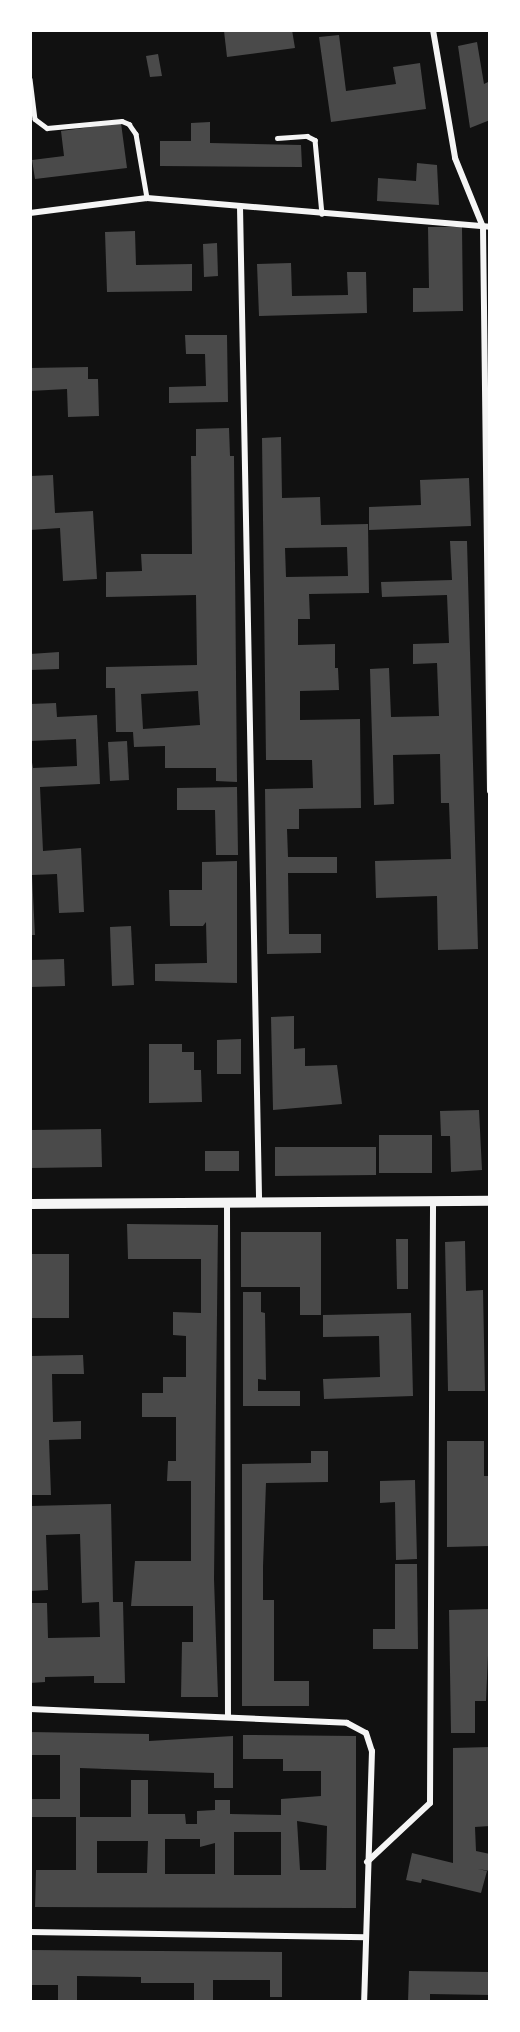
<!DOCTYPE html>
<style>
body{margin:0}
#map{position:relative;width:520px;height:2032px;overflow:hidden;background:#111;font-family:Georgia,serif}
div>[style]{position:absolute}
.building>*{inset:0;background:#4a4a4a}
.service>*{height:4.5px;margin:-2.25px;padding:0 2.25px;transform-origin:2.25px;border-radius:2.25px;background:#f5f5f5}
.minor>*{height:6px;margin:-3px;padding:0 3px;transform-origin:3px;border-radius:3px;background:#f5f5f5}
.tertiary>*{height:10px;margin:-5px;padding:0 5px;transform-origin:5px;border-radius:5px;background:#f5f5f5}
span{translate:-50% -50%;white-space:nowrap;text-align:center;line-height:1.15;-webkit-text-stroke:6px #fff;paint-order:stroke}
.frame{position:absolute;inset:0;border:32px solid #fff;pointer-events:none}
</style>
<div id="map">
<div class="building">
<i style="clip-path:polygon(235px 30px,292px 30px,295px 48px,227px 57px,224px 31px)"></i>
<i style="clip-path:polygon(339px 35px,346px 91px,396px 84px,393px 67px,420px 63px,426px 109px,331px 122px,319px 37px)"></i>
<i style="clip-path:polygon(477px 42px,484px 84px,490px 81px,490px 120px,470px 128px,458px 46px)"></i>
<i style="clip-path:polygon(158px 54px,162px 76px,150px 77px,146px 56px)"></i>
<i style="clip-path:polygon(210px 122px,210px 143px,301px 145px,302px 167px,160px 166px,160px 141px,191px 141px,191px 123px)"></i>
<i style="clip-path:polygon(121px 123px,127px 168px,35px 179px,32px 160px,64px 156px,61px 131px)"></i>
<i style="clip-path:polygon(417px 163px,437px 165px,439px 205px,377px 201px,378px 178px,416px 181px)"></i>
<i style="clip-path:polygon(428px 227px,462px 227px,463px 311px,413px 312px,413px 288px,429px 288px)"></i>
<i style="clip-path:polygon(135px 231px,136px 265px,192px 264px,192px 291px,107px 292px,105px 232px)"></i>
<i style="clip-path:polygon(217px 243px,218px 276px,204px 277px,203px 244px)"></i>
<i style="clip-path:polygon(291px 263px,292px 296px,348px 295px,347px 272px,366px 272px,367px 313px,259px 316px,257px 264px)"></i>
<i style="clip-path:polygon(185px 335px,227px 335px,228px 402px,169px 403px,169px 387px,206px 386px,205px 354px,186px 354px)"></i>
<i style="clip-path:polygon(88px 367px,88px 379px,98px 379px,99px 416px,68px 417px,67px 389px,30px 391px,30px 368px)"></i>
<i style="clip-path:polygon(evenodd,229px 428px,230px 456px,234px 456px,237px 782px,216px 781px,216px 768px,165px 768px,165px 746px,134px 747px,133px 732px,116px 732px,115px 688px,106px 688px,106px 667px,197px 665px,196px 595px,106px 597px,106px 572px,142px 571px,141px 554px,192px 554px,191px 456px,196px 456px,196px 429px,229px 428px,198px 691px,200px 725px,143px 729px,141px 694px,198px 691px)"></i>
<i style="clip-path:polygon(evenodd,281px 437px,282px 498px,320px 497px,321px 525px,368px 524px,369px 593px,309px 594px,310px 619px,298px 619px,298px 645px,335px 644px,335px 668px,338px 668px,339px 690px,300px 691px,300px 720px,360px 719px,361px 808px,299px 809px,299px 829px,287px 829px,288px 857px,337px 857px,337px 873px,288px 873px,289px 934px,321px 934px,321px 953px,267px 954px,265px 789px,313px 788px,312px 760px,266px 760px,262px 438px,281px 437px,347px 547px,348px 576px,286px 577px,285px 548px,347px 547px)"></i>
<i style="clip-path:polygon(53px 475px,55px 513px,93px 511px,97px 579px,63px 581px,60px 528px,30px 530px,30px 476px)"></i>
<i style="clip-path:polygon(469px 478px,471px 526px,369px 530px,369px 507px,421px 505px,420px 480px)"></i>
<i style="clip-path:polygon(450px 541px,467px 541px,478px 949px,438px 950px,437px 896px,376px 898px,375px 861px,451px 859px,449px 803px,441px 803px,440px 754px,393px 755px,394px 804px,374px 805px,370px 669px,389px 668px,391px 717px,439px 716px,437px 663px,413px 664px,413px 644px,449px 643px,447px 595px,382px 597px,381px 582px,452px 580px)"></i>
<i style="clip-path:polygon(59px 652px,59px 669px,30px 670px,30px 654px)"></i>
<i style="clip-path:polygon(56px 703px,57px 717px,97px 715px,100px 784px,40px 787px,43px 851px,81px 848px,84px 912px,59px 913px,57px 874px,32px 875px,35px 935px,30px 935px,30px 751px,33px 768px,77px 766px,76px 739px,30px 741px,30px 704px)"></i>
<i style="clip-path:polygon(127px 741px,129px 780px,110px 781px,108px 742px)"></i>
<i style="clip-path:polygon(237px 787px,238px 855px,216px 855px,215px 810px,177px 810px,177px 788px)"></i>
<i style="clip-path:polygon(237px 861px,237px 983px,155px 981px,155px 964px,207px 963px,206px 922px,203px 926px,170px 926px,169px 890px,202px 890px,202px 862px)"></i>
<i style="clip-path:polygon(131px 926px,134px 985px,112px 986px,110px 927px)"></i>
<i style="clip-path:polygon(64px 959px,65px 986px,30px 987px,30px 960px)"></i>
<i style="clip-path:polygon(294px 1016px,294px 1049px,305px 1048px,305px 1066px,337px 1065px,342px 1104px,273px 1110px,271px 1017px)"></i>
<i style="clip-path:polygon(241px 1039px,241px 1074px,217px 1074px,217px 1040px)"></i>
<i style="clip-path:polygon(149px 1044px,182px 1044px,182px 1052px,194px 1052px,194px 1070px,201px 1070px,202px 1102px,149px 1103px)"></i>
<i style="clip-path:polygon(479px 1110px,482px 1170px,451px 1172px,450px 1136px,441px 1136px,440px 1111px)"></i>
<i style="clip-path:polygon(101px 1129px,102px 1167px,30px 1168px,30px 1130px)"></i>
<i style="clip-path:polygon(379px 1135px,432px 1135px,432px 1173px,379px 1173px)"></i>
<i style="clip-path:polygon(275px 1147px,376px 1147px,376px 1175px,275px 1176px)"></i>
<i style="clip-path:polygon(205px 1151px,239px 1151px,239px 1171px,205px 1171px)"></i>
<i style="clip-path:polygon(127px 1224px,218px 1225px,214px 1579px,218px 1697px,181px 1697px,182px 1642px,193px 1642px,193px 1606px,131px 1606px,135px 1561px,191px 1561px,191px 1481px,167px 1481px,168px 1461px,176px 1461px,176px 1417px,142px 1417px,142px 1393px,163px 1393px,163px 1377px,186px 1377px,186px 1336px,173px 1335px,173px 1312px,201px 1313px,201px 1259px,128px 1259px)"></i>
<i style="clip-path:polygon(241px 1232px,321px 1232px,321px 1315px,300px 1315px,300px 1287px,241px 1287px)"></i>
<i style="clip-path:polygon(396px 1239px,408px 1239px,408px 1289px,397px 1289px)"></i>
<i style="clip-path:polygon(465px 1241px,466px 1291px,483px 1290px,485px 1391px,448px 1391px,445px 1242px)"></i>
<i style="clip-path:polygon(30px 1254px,69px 1254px,69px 1318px,30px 1318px)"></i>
<i style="clip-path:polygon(243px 1292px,261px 1292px,261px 1312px,265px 1313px,266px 1380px,258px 1379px,258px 1391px,300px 1391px,300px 1406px,243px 1406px)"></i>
<i style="clip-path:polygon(411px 1313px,413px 1396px,324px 1399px,323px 1379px,380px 1377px,379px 1336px,323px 1337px,323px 1315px)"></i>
<i style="clip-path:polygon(83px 1355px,84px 1374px,52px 1374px,53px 1422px,81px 1421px,81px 1439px,49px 1440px,51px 1495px,30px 1495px,30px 1356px)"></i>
<i style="clip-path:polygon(447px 1441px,484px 1441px,484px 1476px,490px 1476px,490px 1546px,447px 1547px)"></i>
<i style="clip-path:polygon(311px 1451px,328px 1451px,328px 1482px,266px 1483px,263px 1567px,263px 1600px,274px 1600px,274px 1681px,309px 1681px,309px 1706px,242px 1706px,242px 1464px,311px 1463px)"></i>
<i style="clip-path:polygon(415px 1480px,417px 1559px,396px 1560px,395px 1502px,380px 1503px,380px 1481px)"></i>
<i style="clip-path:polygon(111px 1504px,113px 1602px,123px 1602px,125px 1683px,94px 1683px,94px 1676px,45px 1677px,45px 1682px,30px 1683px,30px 1603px,47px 1603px,48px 1638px,100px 1637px,99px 1602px,82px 1603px,80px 1534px,46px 1535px,48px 1590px,30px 1591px,30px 1506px)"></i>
<i style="clip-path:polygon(395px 1564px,417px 1564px,418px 1649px,373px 1649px,373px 1629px,395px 1629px)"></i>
<i style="clip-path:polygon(490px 1609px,486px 1701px,475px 1701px,475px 1733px,451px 1733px,449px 1610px)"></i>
<i style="clip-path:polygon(evenodd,30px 1732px,149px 1734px,149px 1741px,233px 1736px,233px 1788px,214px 1788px,214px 1773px,80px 1768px,80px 1817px,131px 1817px,131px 1780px,148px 1780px,148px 1814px,185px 1814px,186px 1824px,197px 1824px,197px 1811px,215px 1810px,215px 1800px,230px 1800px,230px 1814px,281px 1815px,281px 1799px,321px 1796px,321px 1771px,283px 1771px,283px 1759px,243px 1759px,243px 1735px,356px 1736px,356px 1908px,35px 1907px,36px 1870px,76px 1870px,76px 1817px,30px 1817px,30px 1799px,60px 1799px,60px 1755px,30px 1755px,30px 1732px,297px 1821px,327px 1826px,326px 1870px,300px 1870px,297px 1821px,30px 1732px,234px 1832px,281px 1832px,281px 1875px,234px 1875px,234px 1832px,30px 1732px,165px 1839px,200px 1839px,200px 1847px,215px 1843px,215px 1874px,165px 1874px,165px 1839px,30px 1732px,97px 1841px,148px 1841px,147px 1873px,97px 1873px,97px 1841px)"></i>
<i style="clip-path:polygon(490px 1747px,490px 1826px,475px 1827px,476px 1851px,490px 1854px,490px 1871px,478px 1869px,487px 1871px,481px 1893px,422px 1879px,421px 1883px,406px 1880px,412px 1853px,453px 1863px,453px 1748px)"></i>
<i style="clip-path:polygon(30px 1950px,282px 1952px,282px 1997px,270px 1997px,270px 1980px,213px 1980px,213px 2002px,194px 2002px,194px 1983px,141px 1983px,141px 1977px,77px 1976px,77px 2002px,58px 2002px,58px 1985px,30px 1985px)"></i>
<i style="clip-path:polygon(409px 1971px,490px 1972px,490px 1995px,430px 1994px,430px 2002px,408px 2002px)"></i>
</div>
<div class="service">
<i style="left:30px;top:79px;width:40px;rotate:82.9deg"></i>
<i style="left:35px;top:119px;width:15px;rotate:37deg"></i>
<i style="left:47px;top:128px;width:75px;rotate:-5.3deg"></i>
<i style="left:122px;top:121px;width:8px;rotate:23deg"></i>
<i style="left:129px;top:124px;width:12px;rotate:55deg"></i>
<i style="left:136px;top:134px;width:65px;rotate:80.2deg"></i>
<i style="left:277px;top:138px;width:30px;rotate:-4deg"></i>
<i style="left:307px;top:136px;width:9px;rotate:27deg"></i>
<i style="left:315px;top:140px;width:74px;rotate:84.6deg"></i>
</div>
<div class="minor">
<i style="left:433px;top:30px;width:130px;rotate:80.2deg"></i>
<i style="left:455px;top:158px;width:74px;rotate:67.9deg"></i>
<i style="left:483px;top:227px;width:564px;rotate:89.29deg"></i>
<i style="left:240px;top:207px;width:994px;rotate:88.9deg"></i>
<i style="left:30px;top:213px;width:118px;rotate:-7.3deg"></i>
<i style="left:147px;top:198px;width:344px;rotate:4.8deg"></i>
<i style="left:227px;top:1202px;width:514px;rotate:89.89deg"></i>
<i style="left:30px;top:1709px;width:317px;rotate:2.5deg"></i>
<i style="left:347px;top:1723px;width:21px;rotate:28deg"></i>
<i style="left:366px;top:1733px;width:19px;rotate:72deg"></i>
<i style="left:372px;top:1751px;width:251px;rotate:91.8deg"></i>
<i style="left:367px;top:1862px;width:86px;rotate:-43.1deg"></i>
<i style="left:430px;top:1803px;width:601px;rotate:-89.71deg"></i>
<i style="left:30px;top:1932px;width:336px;rotate:0.9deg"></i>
</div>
<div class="tertiary">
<i style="left:30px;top:1204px;width:460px;rotate:-0.4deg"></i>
</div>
<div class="frame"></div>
</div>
